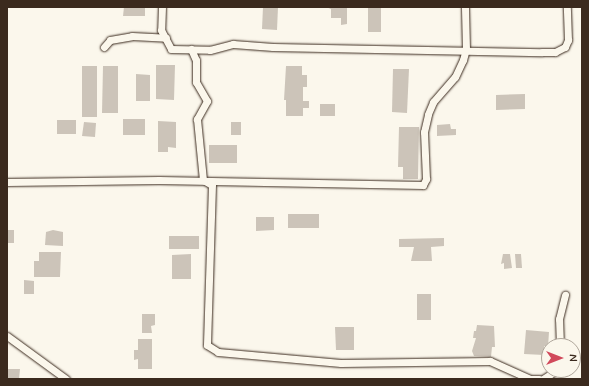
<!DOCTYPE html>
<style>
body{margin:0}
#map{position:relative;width:589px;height:386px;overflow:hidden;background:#fbf7ec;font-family:Mynerve,sans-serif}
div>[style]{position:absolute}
.building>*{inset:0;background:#ccc4b9}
.roads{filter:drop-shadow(0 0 1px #3b2a1e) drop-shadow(0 0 1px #3b2a1e)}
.minor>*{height:7px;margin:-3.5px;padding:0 3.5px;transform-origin:3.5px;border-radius:3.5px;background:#fbf7ec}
span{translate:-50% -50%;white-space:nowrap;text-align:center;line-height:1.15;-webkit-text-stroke:3.5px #fbf7ec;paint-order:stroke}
.frame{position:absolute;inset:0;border:8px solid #3b2a1e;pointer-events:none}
.north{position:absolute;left:541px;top:338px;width:40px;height:40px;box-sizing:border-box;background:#fbf7ec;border:1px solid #aea59a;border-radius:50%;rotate:90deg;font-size:11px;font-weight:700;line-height:16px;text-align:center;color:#3b2a1e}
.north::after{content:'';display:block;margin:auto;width:14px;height:18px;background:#d1495b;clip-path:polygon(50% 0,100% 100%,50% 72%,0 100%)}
</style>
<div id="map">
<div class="building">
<i style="clip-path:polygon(124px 7px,145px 7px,145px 16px,123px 16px)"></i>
<i style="clip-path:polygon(263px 7px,278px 7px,277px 30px,262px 29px)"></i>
<i style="clip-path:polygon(326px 7px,347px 7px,347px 24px,341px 25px,341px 18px,331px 18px,331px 9px)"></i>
<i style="clip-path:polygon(368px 7px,381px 7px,381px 32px,368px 32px)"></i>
<i style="clip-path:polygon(156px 65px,175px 65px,174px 100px,156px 99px)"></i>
<i style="clip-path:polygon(82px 66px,97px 66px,97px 117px,82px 117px)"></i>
<i style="clip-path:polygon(103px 66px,118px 66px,118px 113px,102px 113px)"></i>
<i style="clip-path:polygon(286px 66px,302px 66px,302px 75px,307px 75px,307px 87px,303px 87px,303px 101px,309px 101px,309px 108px,303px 108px,303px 116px,286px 116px,286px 100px,284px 100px)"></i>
<i style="clip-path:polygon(393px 69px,409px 69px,407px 113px,392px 112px)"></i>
<i style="clip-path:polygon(136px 74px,150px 75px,150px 101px,136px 101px)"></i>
<i style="clip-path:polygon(525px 94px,525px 109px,496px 110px,496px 95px)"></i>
<i style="clip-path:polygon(320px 104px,335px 104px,335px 116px,320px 116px)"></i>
<i style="clip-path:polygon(123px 119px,145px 119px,145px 135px,123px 135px)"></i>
<i style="clip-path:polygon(57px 120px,76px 120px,76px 134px,57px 134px)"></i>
<i style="clip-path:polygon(158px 121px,176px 122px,176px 148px,168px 147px,168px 152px,158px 152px)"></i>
<i style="clip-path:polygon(84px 122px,96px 123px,95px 137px,82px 136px)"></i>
<i style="clip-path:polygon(231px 122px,241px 122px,241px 135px,231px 135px)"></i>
<i style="clip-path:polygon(450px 124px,451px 129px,456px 129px,456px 135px,437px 136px,437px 125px)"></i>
<i style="clip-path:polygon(399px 127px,419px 127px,418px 179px,403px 179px,403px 167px,398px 167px)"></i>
<i style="clip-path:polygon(209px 145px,237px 145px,237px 163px,209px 163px)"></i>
<i style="clip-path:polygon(288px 214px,319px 214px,319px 228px,288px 228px)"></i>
<i style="clip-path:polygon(256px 217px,274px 217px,274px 230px,256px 231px)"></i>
<i style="clip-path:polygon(7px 230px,14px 230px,14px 243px,7px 243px)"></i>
<i style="clip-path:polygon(53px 230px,63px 232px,63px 246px,45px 245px,46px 232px)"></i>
<i style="clip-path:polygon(169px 236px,199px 236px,199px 249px,169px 249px)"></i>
<i style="clip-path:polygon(444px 238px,444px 246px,431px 247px,432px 261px,411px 261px,414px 247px,399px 247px,399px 239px)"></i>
<i style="clip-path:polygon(39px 252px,61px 252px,60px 277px,34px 277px,34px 261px,39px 261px)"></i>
<i style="clip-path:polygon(191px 254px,191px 279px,172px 279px,172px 255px)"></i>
<i style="clip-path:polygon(503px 254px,510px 254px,512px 268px,504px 269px,504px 263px,501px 264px)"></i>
<i style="clip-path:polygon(515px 254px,521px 254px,522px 268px,516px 268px)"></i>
<i style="clip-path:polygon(24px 280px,34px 281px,34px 294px,24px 294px)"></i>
<i style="clip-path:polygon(417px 294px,431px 294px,431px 320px,417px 320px)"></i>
<i style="clip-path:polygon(142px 314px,155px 314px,155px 325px,151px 326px,152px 333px,142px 333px)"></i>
<i style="clip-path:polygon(477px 325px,494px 326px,495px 347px,492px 347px,491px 357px,474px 356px,472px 351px,476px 338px,473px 338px,474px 331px,476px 331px)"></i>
<i style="clip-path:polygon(335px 327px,354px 327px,354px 350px,336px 350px)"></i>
<i style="clip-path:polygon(526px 330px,549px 332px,548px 347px,544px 346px,544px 355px,524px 354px)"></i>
<i style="clip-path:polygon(138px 339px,152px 339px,152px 369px,138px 369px,138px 359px,134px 360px,134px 350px,138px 350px)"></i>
<i style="clip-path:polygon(7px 369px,20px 369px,19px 379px,7px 379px)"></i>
</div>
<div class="roads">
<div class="minor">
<i style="left:162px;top:7px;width:23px;rotate:92deg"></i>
<i style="left:161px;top:30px;width:21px;rotate:62deg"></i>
<i style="left:171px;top:49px;width:39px;rotate:1deg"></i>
<i style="left:210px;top:50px;width:24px;rotate:-15deg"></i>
<i style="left:233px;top:44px;width:40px;rotate:4.3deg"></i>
<i style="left:273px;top:47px;width:269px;rotate:1.1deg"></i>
<i style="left:542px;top:52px;width:13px"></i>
<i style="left:555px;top:52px;width:11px;rotate:-27deg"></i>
<i style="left:565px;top:47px;width:8px;rotate:-67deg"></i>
<i style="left:568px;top:40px;width:33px;rotate:-92deg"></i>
<i style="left:104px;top:47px;width:9px;rotate:-49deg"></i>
<i style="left:110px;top:40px;width:22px;rotate:-10deg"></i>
<i style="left:132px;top:36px;width:34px;rotate:3deg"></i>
<i style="left:191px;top:49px;width:12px;rotate:66deg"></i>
<i style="left:196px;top:60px;width:22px;rotate:90deg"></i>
<i style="left:196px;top:82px;width:22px;rotate:60deg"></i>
<i style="left:207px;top:101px;width:21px;rotate:119deg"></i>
<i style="left:197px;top:119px;width:61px;rotate:84.4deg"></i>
<i style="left:203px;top:180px;width:10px;rotate:29deg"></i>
<i style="left:212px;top:185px;width:160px;rotate:91.8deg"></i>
<i style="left:207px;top:345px;width:13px;rotate:32deg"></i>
<i style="left:218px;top:352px;width:123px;rotate:5.1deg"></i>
<i style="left:341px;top:363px;width:149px;rotate:-0.8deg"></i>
<i style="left:490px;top:361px;width:44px;rotate:24.2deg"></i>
<i style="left:530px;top:379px;width:9px"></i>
<i style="left:7px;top:182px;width:152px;rotate:-0.8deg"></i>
<i style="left:159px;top:180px;width:264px;rotate:1.1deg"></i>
<i style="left:423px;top:185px;width:7px;rotate:-63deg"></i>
<i style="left:426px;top:179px;width:47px;rotate:-92.4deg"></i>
<i style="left:424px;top:132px;width:18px;rotate:-77deg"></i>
<i style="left:428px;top:114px;width:13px;rotate:-67deg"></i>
<i style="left:433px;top:102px;width:33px;rotate:-49deg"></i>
<i style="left:455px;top:77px;width:19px;rotate:-65deg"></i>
<i style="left:463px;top:60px;width:11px;rotate:-75deg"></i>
<i style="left:466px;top:49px;width:42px;rotate:-91.4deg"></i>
<i style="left:7px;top:336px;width:73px;rotate:36.1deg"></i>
<i style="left:560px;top:346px;width:27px;rotate:-92deg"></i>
<i style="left:559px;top:319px;width:25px;rotate:-76deg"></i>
<i style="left:543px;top:379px;width:17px;rotate:-33deg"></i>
</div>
</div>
<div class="frame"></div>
<div class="north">N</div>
</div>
